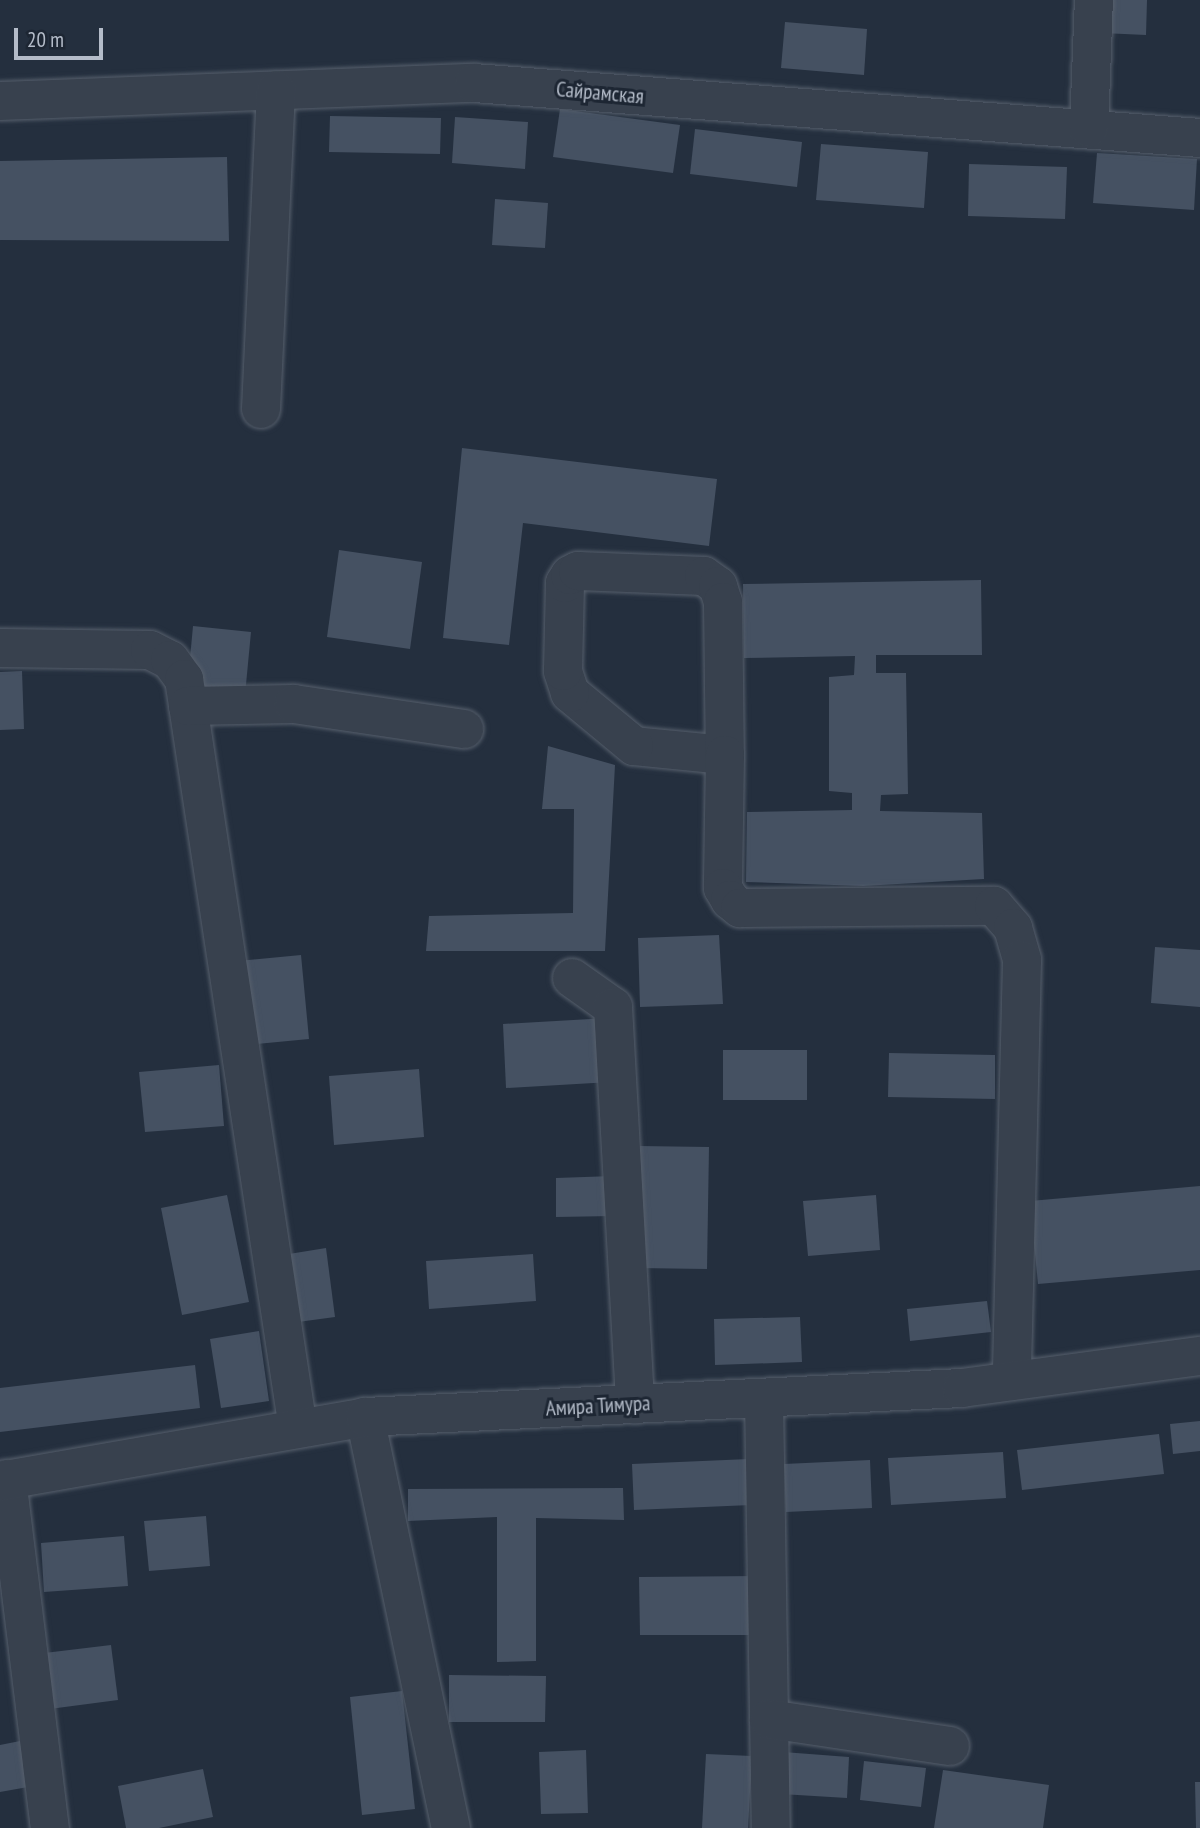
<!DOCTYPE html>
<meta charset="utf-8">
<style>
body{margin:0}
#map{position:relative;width:1200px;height:1828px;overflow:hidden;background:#242f3e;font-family:"PT Sans Narrow",sans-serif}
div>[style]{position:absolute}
.building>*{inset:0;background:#455162}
.roads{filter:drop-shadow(0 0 2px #565f6c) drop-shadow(0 0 2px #565f6c)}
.minor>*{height:38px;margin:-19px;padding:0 19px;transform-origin:19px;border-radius:19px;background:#38414e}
span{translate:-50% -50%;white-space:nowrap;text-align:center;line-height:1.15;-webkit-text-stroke:6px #1d2633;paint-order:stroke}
.street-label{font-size:21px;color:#b4bcc9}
.scale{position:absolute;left:14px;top:28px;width:89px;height:32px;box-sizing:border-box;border:4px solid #b4bcc9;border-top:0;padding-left:9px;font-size:21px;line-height:24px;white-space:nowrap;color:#b4bcc9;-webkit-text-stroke:5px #1d2633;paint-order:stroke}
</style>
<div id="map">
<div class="building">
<i style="clip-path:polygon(1103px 0,1147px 0,1146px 35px,1102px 33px)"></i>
<i style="clip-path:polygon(785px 22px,867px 29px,864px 75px,781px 68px)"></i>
<i style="clip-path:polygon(560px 109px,680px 125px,673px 173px,553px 157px)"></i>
<i style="clip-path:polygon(330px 116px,441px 118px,440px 154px,329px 152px)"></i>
<i style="clip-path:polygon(455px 117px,528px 122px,525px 169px,452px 163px)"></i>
<i style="clip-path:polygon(695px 129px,802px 142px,797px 187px,690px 174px)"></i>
<i style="clip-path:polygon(821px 144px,928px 152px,924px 208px,816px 200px)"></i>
<i style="clip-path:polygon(1097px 153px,1197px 159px,1194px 210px,1093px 203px)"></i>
<i style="clip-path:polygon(227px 157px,229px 241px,0 240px,0 161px)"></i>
<i style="clip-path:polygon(969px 164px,1067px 167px,1065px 219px,968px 216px)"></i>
<i style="clip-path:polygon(495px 199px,548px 203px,545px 248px,492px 245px)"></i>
<i style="clip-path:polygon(462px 448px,717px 479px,709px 546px,523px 523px,509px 645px,443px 638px)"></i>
<i style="clip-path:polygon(339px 550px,422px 562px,410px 649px,327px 637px)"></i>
<i style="clip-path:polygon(981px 580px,982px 655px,876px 655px,876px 673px,906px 673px,908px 794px,881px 795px,880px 811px,982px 813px,984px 879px,863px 886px,746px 882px,747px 812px,852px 810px,852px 793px,829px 791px,829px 677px,854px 675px,855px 656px,744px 658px,743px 584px)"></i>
<i style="clip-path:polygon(193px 626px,251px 632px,245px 695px,187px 690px)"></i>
<i style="clip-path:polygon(22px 671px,24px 729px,0 730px,0 672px)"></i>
<i style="clip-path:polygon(548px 746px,615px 765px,605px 951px,426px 951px,429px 916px,573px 913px,574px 809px,542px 809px)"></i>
<i style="clip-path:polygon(719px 935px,723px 1004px,640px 1007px,638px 938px)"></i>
<i style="clip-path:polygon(1155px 947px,1200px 950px,1200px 1007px,1151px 1003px)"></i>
<i style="clip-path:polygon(301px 955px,309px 1039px,246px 1045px,239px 961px)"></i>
<i style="clip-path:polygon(608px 1018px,611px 1082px,506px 1088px,503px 1024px)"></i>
<i style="clip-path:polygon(723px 1050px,807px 1050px,807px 1100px,723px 1100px)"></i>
<i style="clip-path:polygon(889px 1053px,995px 1055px,995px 1099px,888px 1097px)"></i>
<i style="clip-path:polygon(219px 1065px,224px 1126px,145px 1132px,139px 1072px)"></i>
<i style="clip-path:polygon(419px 1069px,424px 1137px,334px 1145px,329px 1076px)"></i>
<i style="clip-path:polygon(639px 1146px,709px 1147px,707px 1269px,637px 1268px)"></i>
<i style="clip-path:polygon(613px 1176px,614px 1216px,556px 1217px,556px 1178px)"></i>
<i style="clip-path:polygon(1200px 1186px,1200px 1270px,1038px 1284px,1030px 1201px)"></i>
<i style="clip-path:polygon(227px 1195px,249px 1302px,182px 1315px,161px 1208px)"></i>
<i style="clip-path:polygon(876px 1195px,880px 1250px,808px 1256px,803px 1201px)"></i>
<i style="clip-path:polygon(326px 1248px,335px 1317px,298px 1322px,289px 1254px)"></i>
<i style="clip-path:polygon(533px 1254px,536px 1301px,429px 1309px,426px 1261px)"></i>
<i style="clip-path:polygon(987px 1301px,991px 1332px,910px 1341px,907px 1309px)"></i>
<i style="clip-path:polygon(800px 1317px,802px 1362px,715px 1365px,714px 1319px)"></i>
<i style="clip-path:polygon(259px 1331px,269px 1401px,221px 1408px,210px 1339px)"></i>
<i style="clip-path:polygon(195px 1365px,200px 1408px,0 1432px,0 1388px)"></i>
<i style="clip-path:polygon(1200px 1421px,1200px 1451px,1173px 1454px,1170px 1424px)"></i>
<i style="clip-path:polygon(1159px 1434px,1164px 1474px,1022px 1490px,1017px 1450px)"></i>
<i style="clip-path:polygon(1003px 1452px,1006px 1498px,891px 1505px,888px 1458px)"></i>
<i style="clip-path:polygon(749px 1459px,751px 1505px,634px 1510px,632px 1464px)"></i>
<i style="clip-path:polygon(870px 1460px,872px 1508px,786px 1512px,784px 1464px)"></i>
<i style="clip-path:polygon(623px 1488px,624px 1520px,536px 1518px,536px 1661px,497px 1662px,497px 1517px,408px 1521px,408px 1489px)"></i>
<i style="clip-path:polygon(206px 1516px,210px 1566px,149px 1571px,144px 1521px)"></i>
<i style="clip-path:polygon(124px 1536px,128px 1586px,44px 1592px,41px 1543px)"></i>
<i style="clip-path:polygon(759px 1576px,759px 1635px,640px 1635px,639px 1577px)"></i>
<i style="clip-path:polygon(111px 1645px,118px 1700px,42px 1710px,36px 1654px)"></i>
<i style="clip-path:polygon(449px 1675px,546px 1676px,545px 1722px,449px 1722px)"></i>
<i style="clip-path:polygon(402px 1691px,415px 1809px,362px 1815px,350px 1697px)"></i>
<i style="clip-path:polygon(20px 1741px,28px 1787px,0 1792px,0 1745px)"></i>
<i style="clip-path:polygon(586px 1750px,588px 1813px,541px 1814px,539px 1752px)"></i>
<i style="clip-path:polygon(783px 1752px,849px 1757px,847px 1798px,781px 1794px)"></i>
<i style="clip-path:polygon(706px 1754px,752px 1756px,748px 1828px,702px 1828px)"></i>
<i style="clip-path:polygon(864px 1761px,926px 1768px,921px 1807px,860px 1800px)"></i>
<i style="clip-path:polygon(203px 1769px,213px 1817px,159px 1828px,126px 1828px,118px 1786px)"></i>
<i style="clip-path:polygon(943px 1770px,1049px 1785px,1043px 1828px,934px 1828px)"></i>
<i style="clip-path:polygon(1195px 1782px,1200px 1782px,1200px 1828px,1196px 1828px)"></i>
</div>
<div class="roads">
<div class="minor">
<i style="left:0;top:101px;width:474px;rotate:-2.2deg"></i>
<i style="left:474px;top:83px;width:728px;rotate:4.33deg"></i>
<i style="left:1089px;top:128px;width:128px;rotate:-87.8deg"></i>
<i style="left:261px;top:409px;width:319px;rotate:-87.3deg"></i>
<i style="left:0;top:648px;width:150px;rotate:0.8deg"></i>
<i style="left:150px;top:650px;width:22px;rotate:27deg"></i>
<i style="left:170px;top:660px;width:24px;rotate:54deg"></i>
<i style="left:184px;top:679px;width:758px;rotate:81.35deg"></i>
<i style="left:188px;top:706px;width:106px;rotate:-1.1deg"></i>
<i style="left:294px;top:704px;width:172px;rotate:8.4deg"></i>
<i style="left:725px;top:755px;width:91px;rotate:-174.4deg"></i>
<i style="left:634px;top:746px;width:83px;rotate:-140.4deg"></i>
<i style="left:570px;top:693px;width:23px;rotate:-108deg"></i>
<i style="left:563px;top:671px;width:88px;rotate:-88.7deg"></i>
<i style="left:565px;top:583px;width:9px;rotate:-58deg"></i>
<i style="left:570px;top:575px;width:9px;rotate:-27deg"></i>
<i style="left:578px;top:571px;width:126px;rotate:2.3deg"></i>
<i style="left:704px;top:576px;width:17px;rotate:36deg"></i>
<i style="left:718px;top:586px;width:17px;rotate:73deg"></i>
<i style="left:723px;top:602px;width:153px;rotate:89.3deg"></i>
<i style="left:725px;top:755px;width:133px;rotate:90.9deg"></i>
<i style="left:723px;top:888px;width:14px;rotate:60deg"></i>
<i style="left:730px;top:900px;width:13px;rotate:39deg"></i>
<i style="left:740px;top:908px;width:254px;rotate:-0.5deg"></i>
<i style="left:994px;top:906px;width:29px;rotate:49deg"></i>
<i style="left:1013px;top:928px;width:33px;rotate:74deg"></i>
<i style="left:1022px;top:960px;width:421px;rotate:91.4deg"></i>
<i style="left:572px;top:978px;width:50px;rotate:35.3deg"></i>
<i style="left:613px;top:1007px;width:398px;rotate:86.8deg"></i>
<i style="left:764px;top:1398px;width:430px;rotate:89.1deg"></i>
<i style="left:365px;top:1417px;width:420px;rotate:78.2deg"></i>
<i style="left:7px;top:1479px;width:352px;rotate:83deg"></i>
<i style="left:0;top:1481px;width:371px;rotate:-9.9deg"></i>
<i style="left:365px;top:1417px;width:598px;rotate:-2.78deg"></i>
<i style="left:962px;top:1388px;width:240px;rotate:-7.7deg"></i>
<i style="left:769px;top:1719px;width:183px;rotate:8.5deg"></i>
</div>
</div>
<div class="street-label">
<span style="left:600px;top:93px;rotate:5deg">Сайрамская</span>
<span style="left:598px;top:1406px;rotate:-3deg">Амира Тимура</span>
</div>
<div class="scale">20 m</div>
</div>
